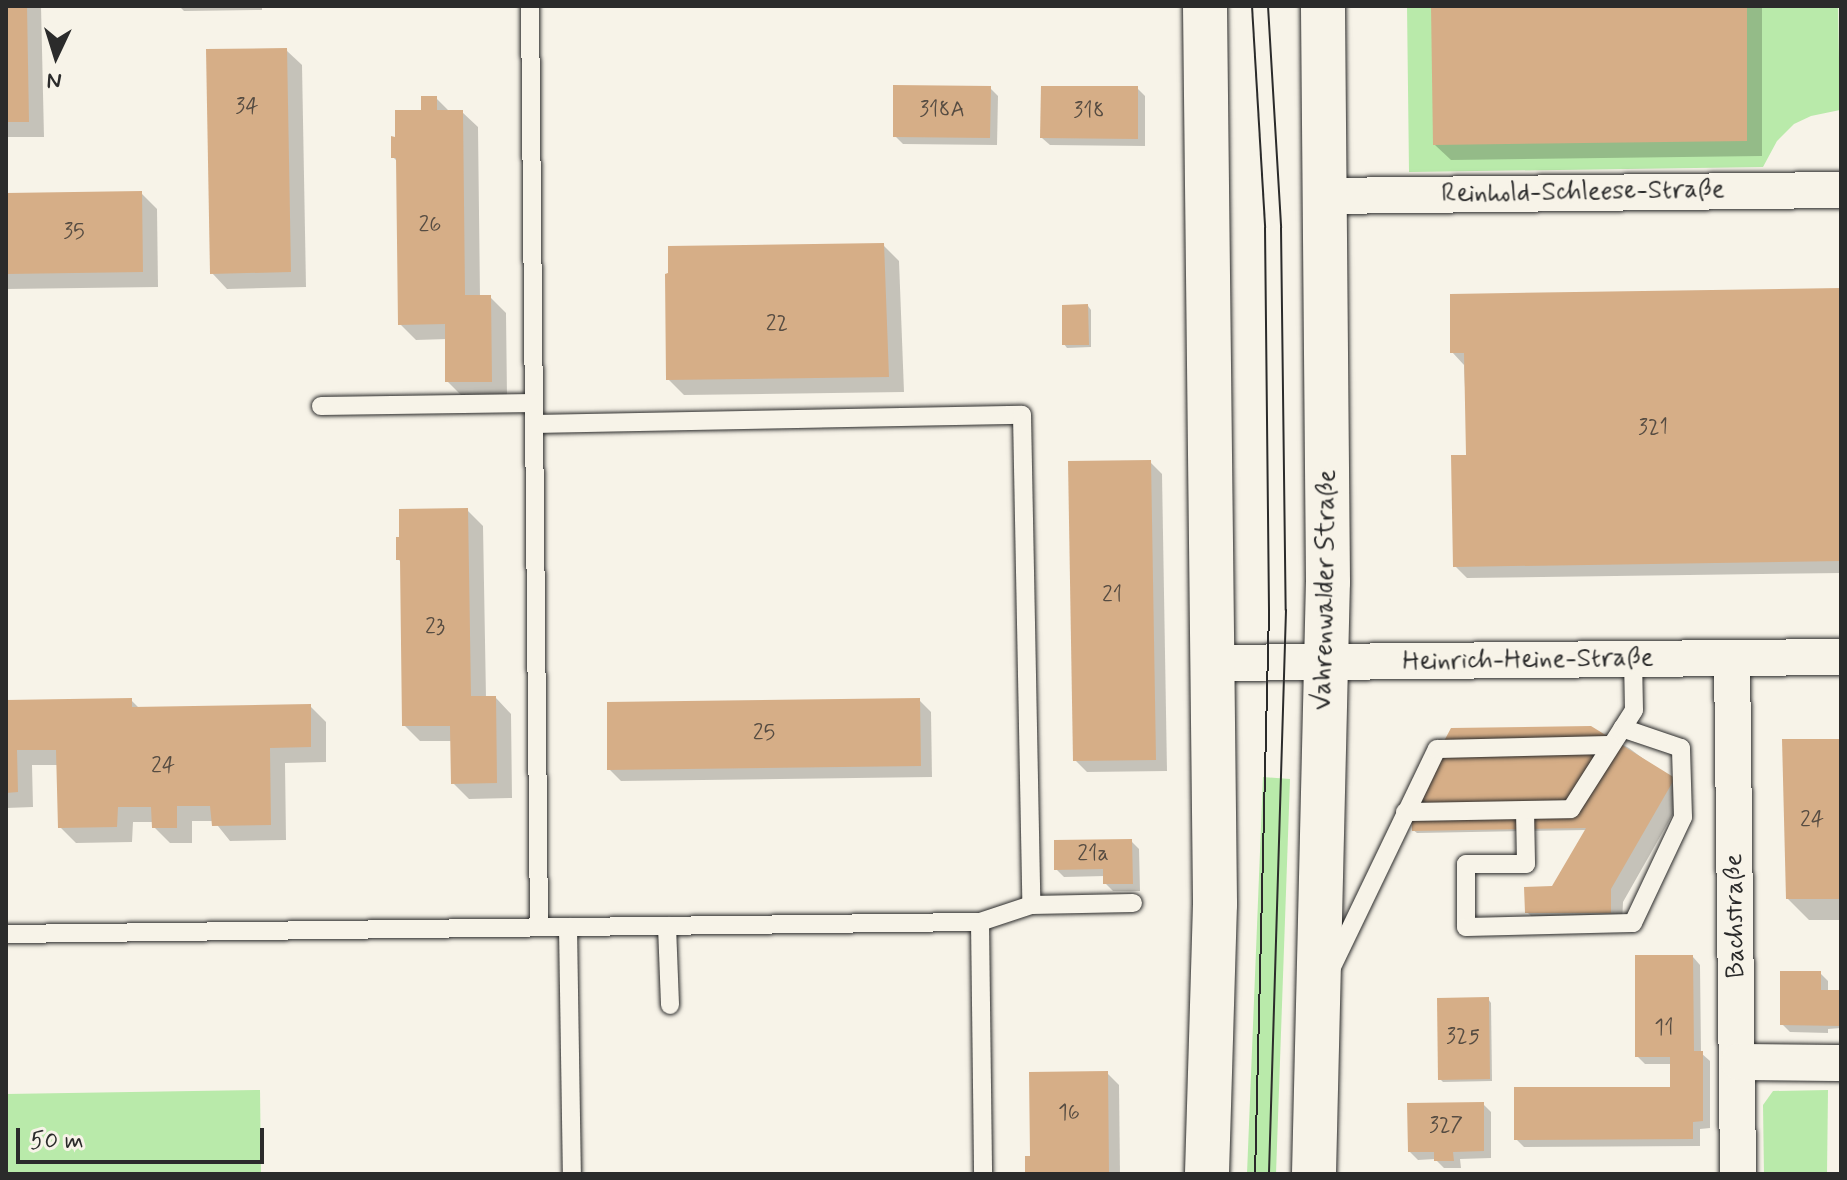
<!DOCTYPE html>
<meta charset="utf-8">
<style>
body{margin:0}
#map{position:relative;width:1847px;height:1180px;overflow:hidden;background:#f7f3e8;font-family:Mynerve,sans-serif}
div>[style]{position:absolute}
.green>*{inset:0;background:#b9eaaa}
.shadow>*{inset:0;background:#0003}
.building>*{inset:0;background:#d6ae87}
.roads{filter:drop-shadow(0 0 2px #2b2b2b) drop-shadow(0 0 2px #2b2b2b)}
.service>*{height:18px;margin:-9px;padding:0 9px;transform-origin:9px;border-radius:9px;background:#f7f3e8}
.minor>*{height:36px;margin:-18px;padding:0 18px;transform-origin:18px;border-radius:18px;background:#f7f3e8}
.secondary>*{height:44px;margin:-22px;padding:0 22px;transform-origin:22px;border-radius:22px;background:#f7f3e8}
.tram>*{height:2px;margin:-1px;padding:0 1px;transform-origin:1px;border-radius:1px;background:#2b2b2b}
span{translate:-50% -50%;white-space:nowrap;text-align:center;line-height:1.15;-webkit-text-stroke:6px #f7f3e8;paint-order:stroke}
.number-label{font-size:22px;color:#564c42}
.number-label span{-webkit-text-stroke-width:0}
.street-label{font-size:26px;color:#2b2b2b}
.frame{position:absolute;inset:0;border:8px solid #2b2b2b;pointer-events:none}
.north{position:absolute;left:16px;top:16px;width:80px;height:80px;-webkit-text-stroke:6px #f7f3e8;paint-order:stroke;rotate:184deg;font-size:22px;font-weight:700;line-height:32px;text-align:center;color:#2b2b2b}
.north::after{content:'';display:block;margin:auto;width:28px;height:36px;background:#2b2b2b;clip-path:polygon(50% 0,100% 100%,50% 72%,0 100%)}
.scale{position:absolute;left:16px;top:1128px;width:248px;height:36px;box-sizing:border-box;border:4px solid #2b2b2b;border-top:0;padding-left:10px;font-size:24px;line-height:28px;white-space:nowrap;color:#2b2b2b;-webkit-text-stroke:6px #f7f3e8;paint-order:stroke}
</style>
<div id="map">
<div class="green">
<i style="clip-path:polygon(1407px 6px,1838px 6px,1840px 110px,1811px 116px,1794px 124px,1777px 141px,1763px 167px,1409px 172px)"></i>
<i style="clip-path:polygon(1263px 777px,1290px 779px,1276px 1174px,1247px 1174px)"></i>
<i style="clip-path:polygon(260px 1090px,261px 1174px,6px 1174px,6px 1094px)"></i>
<i style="clip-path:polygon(1828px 1090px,1827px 1174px,1764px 1174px,1763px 1105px,1773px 1091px)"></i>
</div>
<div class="shadow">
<i style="clip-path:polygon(6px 6px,41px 6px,44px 137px,6px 137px)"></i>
<i style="clip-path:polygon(179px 6px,262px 6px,262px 10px,184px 11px)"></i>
<i style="clip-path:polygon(1433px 6px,1762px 6px,1762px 156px,1451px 160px,1435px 145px)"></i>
<i style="clip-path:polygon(286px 50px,302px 65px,306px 287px,227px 289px,212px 273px)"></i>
<i style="clip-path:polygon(990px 88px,998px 96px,997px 145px,903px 144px,895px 136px)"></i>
<i style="clip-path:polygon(1137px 88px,1145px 96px,1145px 146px,1050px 145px,1042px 138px)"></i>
<i style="clip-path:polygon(436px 98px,450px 112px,462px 112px,478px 127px,480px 297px,490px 297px,506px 313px,507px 397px,463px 397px,447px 381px,447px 339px,416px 340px,400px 324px,398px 162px,393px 157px,397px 139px)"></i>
<i style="clip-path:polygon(141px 193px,157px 209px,158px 287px,6px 289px,6px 195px)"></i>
<i style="clip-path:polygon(883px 245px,899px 261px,904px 392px,684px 395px,668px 379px)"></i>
<i style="clip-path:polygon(1841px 291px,1841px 573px,1467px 578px,1455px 566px,1468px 457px,1464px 365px,1452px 352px)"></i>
<i style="clip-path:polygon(1088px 306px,1091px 310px,1091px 347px,1067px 348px,1064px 344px)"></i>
<i style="clip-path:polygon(1150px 462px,1162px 474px,1167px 771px,1087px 772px,1075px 760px)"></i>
<i style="clip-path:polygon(467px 510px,483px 526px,486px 698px,496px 698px,511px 714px,512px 798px,469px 799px,453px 783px,452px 741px,420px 741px,404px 725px,402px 563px,398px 559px)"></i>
<i style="clip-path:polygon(131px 700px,140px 709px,310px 706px,326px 722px,326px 762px,285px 763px,286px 840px,230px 841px,214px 821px,192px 821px,192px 843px,170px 843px,154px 827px,154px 822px,133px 822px,132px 842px,76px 843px,60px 827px,58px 765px,32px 765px,33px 807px,6px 808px,6px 702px)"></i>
<i style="clip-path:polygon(919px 700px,931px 712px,932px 777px,621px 781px,609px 769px)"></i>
<i style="clip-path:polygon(1590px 728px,1629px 748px,1686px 791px,1623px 902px,1622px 924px,1539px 924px,1527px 912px,1553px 888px,1586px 830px,1417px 833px,1413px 830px)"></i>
<i style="clip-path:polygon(1841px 741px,1841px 920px,1809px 920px,1788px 899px)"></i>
<i style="clip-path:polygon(1131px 841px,1139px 849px,1140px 891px,1113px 891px,1105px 883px,1105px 876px,1064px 877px,1056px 869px)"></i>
<i style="clip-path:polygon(1693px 957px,1700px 965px,1701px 1053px,1710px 1061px,1710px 1128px,1700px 1129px,1700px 1146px,1524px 1147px,1516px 1139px,1672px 1088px,1672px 1064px,1645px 1064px,1637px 1056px)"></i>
<i style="clip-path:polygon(1820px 973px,1828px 981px,1828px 992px,1841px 992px,1841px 1028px,1828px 1029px,1828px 1033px,1790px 1032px,1782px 1024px)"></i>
<i style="clip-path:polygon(1488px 999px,1491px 1003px,1492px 1081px,1443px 1082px,1440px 1079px)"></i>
<i style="clip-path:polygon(1107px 1073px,1119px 1085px,1120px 1174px,1027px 1174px,1032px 1158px)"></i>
<i style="clip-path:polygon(1483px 1104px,1491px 1112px,1491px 1158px,1460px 1159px,1461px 1168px,1444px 1168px,1435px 1159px,1418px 1160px,1410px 1152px)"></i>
</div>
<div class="building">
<i style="clip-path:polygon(6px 6px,27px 6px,29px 122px,6px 122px)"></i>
<i style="clip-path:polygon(1431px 6px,1747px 6px,1747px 141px,1433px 145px)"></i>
<i style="clip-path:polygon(287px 48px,291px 272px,210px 274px,206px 49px)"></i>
<i style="clip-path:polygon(893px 85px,991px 86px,990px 138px,893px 137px)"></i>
<i style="clip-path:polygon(1041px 86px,1138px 86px,1138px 139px,1040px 138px)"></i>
<i style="clip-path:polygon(421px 96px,437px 96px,437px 110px,463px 110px,465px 295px,491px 295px,492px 382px,445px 382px,445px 324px,398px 325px,396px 158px,391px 158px,391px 136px,395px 137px,395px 110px,421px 110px)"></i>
<i style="clip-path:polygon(142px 191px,143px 272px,6px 274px,6px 193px)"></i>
<i style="clip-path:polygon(884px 243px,889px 377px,666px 380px,665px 274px,668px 273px,668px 246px)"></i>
<i style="clip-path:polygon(1841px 288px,1841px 561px,1453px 567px,1451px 455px,1466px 455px,1464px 353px,1450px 353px,1450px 294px)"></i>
<i style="clip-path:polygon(1088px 304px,1089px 345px,1062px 345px,1062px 305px)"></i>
<i style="clip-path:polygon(1151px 460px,1156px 760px,1073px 761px,1068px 461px)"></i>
<i style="clip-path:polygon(468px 508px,471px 696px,496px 696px,497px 783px,451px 784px,450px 726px,402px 726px,400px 560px,396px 560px,396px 537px,399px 537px,399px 509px)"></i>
<i style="clip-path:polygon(132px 698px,132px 707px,311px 704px,311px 747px,270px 748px,271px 825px,212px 826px,210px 806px,177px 806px,177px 828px,152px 828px,151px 807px,118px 807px,117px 827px,58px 828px,56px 750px,17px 750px,18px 792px,6px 793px,6px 700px)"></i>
<i style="clip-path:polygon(920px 698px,921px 766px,607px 770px,607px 702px)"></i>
<i style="clip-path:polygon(1591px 726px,1675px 778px,1611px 889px,1611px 913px,1525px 913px,1524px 887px,1552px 886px,1586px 828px,1412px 831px,1411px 803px,1451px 728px)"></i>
<i style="clip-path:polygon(1782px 739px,1841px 739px,1841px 899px,1786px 899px)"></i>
<i style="clip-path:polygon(1132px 839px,1133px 884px,1103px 884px,1103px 869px,1054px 870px,1054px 840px)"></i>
<i style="clip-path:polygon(1635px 955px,1693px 955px,1694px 1051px,1703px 1051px,1703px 1121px,1693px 1122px,1693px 1139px,1514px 1140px,1514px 1087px,1670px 1087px,1670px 1057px,1635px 1057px)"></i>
<i style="clip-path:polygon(1780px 971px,1821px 971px,1821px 990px,1841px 990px,1841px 1026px,1780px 1025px)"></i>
<i style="clip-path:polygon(1489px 997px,1490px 1079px,1438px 1080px,1437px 998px)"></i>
<i style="clip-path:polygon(1108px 1071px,1109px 1174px,1025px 1174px,1025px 1156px,1030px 1156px,1029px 1072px)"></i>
<i style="clip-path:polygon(1484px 1102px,1484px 1151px,1453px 1152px,1454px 1161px,1434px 1161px,1434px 1152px,1408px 1152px,1407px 1103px)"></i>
</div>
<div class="roads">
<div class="service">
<i style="left:530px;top:6px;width:921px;rotate:89.44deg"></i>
<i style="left:321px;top:406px;width:213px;rotate:-0.8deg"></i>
<i style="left:534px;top:424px;width:488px;rotate:-1.1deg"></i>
<i style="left:1022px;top:415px;width:490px;rotate:88.9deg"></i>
<i style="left:1525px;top:810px;width:54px;rotate:88.9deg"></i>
<i style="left:1526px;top:864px;width:60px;rotate:180deg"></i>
<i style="left:1466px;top:864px;width:63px;rotate:90deg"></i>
<i style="left:1466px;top:927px;width:167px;rotate:-1.4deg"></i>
<i style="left:1633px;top:923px;width:117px;rotate:-64.7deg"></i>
<i style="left:1683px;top:817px;width:69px;rotate:-91.7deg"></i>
<i style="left:1681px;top:748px;width:62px;rotate:-161.3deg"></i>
<i style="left:1405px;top:812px;width:166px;rotate:-1deg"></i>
<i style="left:1571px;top:809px;width:117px;rotate:-57.5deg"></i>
<i style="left:1634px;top:710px;width:50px;rotate:-91.1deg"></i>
<i style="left:980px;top:922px;width:252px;rotate:89.3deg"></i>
<i style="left:667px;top:926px;width:79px;rotate:87.8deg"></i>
<i style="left:568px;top:927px;width:247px;rotate:89.1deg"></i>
<i style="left:6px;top:934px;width:974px;rotate:-0.71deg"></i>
<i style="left:980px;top:922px;width:54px;rotate:-18.4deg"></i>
<i style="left:1031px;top:905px;width:102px;rotate:-1.1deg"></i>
<i style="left:1331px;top:969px;width:244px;rotate:-64.3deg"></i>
<i style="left:1437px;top:749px;width:173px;rotate:-1.3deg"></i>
</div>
<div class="minor">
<i style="left:1325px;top:196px;width:516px;rotate:-0.67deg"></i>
<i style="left:1732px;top:658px;width:516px;rotate:89.33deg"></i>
<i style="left:1214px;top:663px;width:627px;rotate:-0.55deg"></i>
<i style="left:1739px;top:1062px;width:102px;rotate:0.6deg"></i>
</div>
<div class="secondary">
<i style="left:1205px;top:6px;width:898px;rotate:89.36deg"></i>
<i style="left:1215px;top:904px;width:270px;rotate:91.7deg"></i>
<i style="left:1314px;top:1174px;width:592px;rotate:-88.65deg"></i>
<i style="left:1328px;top:582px;width:576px;rotate:-90.5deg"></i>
</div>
</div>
<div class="tram">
<i style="left:1252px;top:6px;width:222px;rotate:86.6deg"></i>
<i style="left:1265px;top:228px;width:383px;rotate:89.4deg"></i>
<i style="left:1269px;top:611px;width:563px;rotate:91.42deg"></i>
<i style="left:1268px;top:6px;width:222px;rotate:86.6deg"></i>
<i style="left:1281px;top:228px;width:382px;rotate:89.3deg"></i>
<i style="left:1286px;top:610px;width:564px;rotate:91.73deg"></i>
</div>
<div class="number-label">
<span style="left:247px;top:108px">34</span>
<span style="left:942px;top:111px">318A</span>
<span style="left:1089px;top:112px">318</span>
<span style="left:430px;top:226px">26</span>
<span style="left:74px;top:233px">35</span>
<span style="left:777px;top:325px">22</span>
<span style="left:1653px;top:429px">321</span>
<span style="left:1112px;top:596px">21</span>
<span style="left:435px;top:628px">23</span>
<span style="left:764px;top:734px">25</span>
<span style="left:163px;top:767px">24</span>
<span style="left:1812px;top:821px">24</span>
<span style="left:1093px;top:855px">21a</span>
<span style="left:1664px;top:1029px">11</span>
<span style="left:1463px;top:1038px">325</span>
<span style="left:1069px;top:1114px">16</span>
<span style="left:1446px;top:1127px">327</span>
</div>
<div class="street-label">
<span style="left:1583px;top:193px;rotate:-1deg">Reinhold-Schleese-Straße</span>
<span style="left:1326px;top:590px;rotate:-89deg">Vahrenwalder Straße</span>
<span style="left:1528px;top:661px;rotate:-1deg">Heinrich-Heine-Straße</span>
<span style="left:1736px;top:916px;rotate:-91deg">Bachstraße</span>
</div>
<div class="frame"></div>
<div class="north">N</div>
<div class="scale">50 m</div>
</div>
